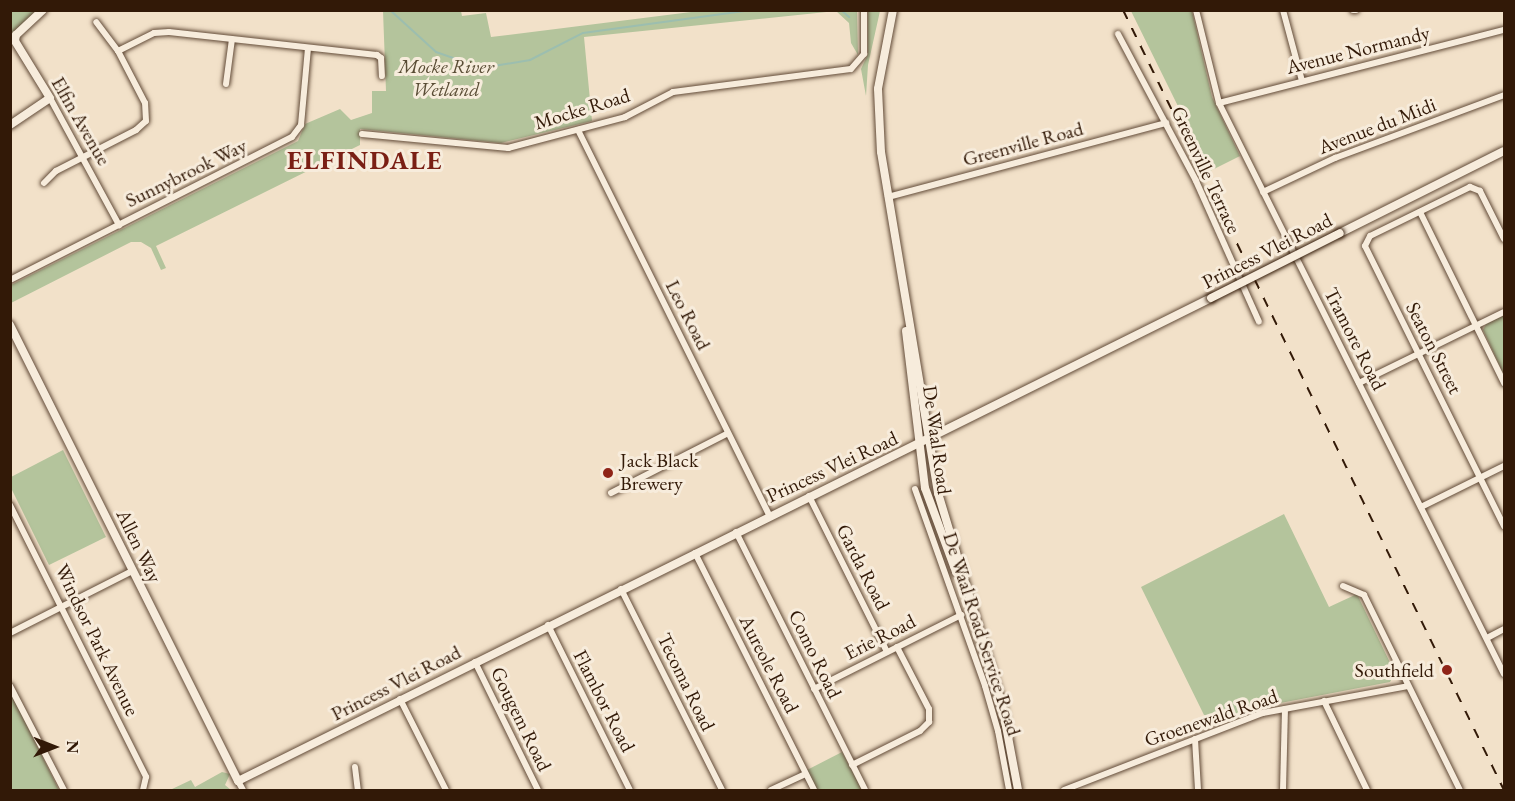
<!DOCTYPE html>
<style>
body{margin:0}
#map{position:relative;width:1515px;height:801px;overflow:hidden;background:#f2e1c9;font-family:"EB Garamond",serif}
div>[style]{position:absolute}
.green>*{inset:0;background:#b4c49c}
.stream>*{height:2px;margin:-1px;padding:0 1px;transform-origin:1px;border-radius:1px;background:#9cbeaf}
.roads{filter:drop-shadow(0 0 2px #624b38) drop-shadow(0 0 2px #624b38)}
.street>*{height:6px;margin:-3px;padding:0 3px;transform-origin:3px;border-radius:3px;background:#f7ecdc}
.secondary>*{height:8px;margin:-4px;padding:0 4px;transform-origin:4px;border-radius:4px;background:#f7ecdc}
.rail>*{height:2px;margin-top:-1px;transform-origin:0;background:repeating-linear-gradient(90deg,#321907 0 10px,transparent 0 20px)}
.bridges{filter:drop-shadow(0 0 2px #321907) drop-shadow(0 0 2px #321907)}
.secondary-bridge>*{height:8px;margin:-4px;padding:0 4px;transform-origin:4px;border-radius:4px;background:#f7ecdc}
.dots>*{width:16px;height:16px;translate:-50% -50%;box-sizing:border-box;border:3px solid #f7ecdc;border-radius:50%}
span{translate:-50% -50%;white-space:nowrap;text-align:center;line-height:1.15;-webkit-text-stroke:6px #f7ecdc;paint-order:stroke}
.street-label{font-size:20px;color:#321907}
.park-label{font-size:20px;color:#594c34;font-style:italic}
.poi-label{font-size:20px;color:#321907}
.left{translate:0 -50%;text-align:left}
.right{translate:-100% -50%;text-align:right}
.district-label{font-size:26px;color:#7a1f14;font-weight:700;letter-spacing:1.5px}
.frame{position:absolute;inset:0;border:12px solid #321907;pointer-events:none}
.north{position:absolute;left:24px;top:717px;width:60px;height:60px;-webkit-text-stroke:4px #f7ecdc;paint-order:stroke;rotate:90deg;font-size:16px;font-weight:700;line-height:24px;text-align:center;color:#321907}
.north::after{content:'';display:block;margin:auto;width:21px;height:27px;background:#321907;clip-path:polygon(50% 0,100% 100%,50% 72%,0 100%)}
</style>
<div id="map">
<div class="green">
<i style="clip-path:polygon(11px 11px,42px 11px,11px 38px)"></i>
<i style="clip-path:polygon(383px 11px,461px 11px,462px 16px,486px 13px,491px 37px,699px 11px,857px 11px,858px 55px,851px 43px,849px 23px,836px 11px,584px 37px,592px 121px,501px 143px,360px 129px,360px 145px,156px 246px,166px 268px,161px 270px,151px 248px,141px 242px,131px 242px,11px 303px,11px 285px,298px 141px,305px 124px,340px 109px,351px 120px,372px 113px,372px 91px,386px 91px)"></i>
<i style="clip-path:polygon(868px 11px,880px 11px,868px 65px,866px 96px,861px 69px,868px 54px)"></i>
<i style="clip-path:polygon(1131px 11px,1192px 11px,1212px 97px,1240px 156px,1210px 171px)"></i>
<i style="clip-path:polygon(1504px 315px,1504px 375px,1483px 330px,1486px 324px)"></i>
<i style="clip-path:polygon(63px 450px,106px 537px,49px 565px,11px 488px,11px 477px)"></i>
<i style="clip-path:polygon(1284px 514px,1329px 607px,1357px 594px,1395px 673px,1390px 682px,1270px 705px,1221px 722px,1204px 715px,1141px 587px)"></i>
<i style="clip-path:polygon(10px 694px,11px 694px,59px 790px,11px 790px)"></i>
<i style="clip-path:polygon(842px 752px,862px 790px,817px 790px,807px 770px)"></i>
<i style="clip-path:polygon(222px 772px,230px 774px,225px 785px,231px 790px,170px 790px,191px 780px,195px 787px)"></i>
</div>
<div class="stream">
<i style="left:390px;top:10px;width:62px;rotate:42.4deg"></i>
<i style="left:436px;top:52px;width:49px;rotate:19.2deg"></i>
<i style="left:482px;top:68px;width:49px;rotate:-9.5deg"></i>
<i style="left:530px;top:60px;width:59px;rotate:-27deg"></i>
<i style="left:583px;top:33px;width:170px;rotate:-7.8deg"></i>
<i style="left:841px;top:10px;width:11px;rotate:41deg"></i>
</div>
<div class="roads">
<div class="street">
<i style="left:1196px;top:10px;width:96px;rotate:76.1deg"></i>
<i style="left:1219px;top:103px;width:638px;rotate:63.48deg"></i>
<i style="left:1283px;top:10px;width:73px;rotate:75deg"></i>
<i style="left:1353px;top:10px;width:3px"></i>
<i style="left:1118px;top:34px;width:166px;rotate:62deg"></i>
<i style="left:1196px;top:181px;width:154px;rotate:65.9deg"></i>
<i style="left:118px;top:51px;width:40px;rotate:-26.6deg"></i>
<i style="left:154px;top:33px;width:15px;rotate:-4deg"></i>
<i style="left:169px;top:32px;width:209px;rotate:6.3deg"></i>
<i style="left:377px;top:55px;width:5px;rotate:37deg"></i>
<i style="left:381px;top:58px;width:18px;rotate:87deg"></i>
<i style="left:226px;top:84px;width:45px;rotate:-82.4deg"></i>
<i style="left:50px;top:98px;width:145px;rotate:61.5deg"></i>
<i style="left:1219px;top:103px;width:294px;rotate:-14.4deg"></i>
<i style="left:578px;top:130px;width:430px;rotate:63.6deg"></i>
<i style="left:362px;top:134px;width:147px;rotate:5.5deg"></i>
<i style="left:508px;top:148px;width:121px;rotate:-14.8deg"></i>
<i style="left:625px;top:117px;width:54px;rotate:-27.5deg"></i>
<i style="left:673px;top:92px;width:179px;rotate:-7.4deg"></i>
<i style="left:851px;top:69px;width:20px;rotate:-49deg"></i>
<i style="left:864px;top:54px;width:44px;rotate:-90deg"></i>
<i style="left:44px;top:183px;width:17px;rotate:-45deg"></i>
<i style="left:56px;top:171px;width:90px;rotate:-27.1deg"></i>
<i style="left:136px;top:130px;width:13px;rotate:-42deg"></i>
<i style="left:146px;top:121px;width:18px;rotate:-93deg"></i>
<i style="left:145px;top:103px;width:59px;rotate:-117.4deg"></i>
<i style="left:118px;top:51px;width:36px;rotate:-127deg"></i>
<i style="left:1263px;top:192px;width:80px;rotate:-25.3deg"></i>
<i style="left:1335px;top:158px;width:180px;rotate:-20.4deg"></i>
<i style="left:888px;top:197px;width:288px;rotate:-14.9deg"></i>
<i style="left:1420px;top:212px;width:191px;rotate:63.8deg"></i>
<i style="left:1504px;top:239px;width:54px;rotate:-116.6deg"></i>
<i style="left:1480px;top:191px;width:11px;rotate:-158deg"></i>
<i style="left:1470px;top:187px;width:111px;rotate:153.9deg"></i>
<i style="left:1370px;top:236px;width:11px;rotate:117deg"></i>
<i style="left:1365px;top:246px;width:313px;rotate:63.6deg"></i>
<i style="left:10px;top:280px;width:316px;rotate:-26.9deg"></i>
<i style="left:292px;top:137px;width:15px;rotate:-53deg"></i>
<i style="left:301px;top:125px;width:77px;rotate:-84.8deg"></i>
<i style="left:1359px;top:383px;width:161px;rotate:-26.1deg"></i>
<i style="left:915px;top:489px;width:209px;rotate:70.4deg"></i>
<i style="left:985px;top:686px;width:47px;rotate:73.9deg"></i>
<i style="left:998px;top:731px;width:60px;rotate:79.4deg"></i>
<i style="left:611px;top:493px;width:131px;rotate:-27.1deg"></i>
<i style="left:809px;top:496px;width:174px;rotate:63.4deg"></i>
<i style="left:10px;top:505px;width:304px;rotate:63.4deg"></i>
<i style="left:146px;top:777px;width:13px;rotate:103deg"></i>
<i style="left:1421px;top:507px;width:93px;rotate:-26.3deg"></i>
<i style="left:736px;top:532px;width:288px;rotate:63.4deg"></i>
<i style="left:695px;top:553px;width:265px;rotate:63.3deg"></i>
<i style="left:1343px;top:586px;width:23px;rotate:23deg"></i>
<i style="left:1364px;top:595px;width:217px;rotate:63.8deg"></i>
<i style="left:621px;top:589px;width:225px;rotate:63.3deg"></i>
<i style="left:548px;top:625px;width:184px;rotate:63.6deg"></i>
<i style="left:10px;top:633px;width:137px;rotate:-26.9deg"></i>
<i style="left:1487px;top:638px;width:19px;rotate:-28deg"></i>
<i style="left:475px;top:662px;width:143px;rotate:63.8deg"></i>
<i style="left:10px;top:686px;width:117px;rotate:62.6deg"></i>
<i style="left:814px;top:689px;width:165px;rotate:-26.7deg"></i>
<i style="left:400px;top:699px;width:102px;rotate:63.2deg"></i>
<i style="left:1324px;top:701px;width:99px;rotate:64.2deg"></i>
<i style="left:1195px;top:739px;width:51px;rotate:86.6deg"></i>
<i style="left:852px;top:765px;width:76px;rotate:-26.6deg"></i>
<i style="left:920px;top:731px;width:13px;rotate:-45deg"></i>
<i style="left:929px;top:722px;width:13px;rotate:-90deg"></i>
<i style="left:929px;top:709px;width:70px;rotate:-117.3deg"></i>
<i style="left:355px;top:767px;width:23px;rotate:83deg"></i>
<i style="left:238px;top:781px;width:10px;rotate:61deg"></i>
<i style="left:771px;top:790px;width:38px;rotate:-25deg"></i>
<i style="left:1064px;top:790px;width:213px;rotate:-21.2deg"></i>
<i style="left:1263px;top:713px;width:147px;rotate:-10.5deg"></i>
<i style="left:1283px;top:790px;width:81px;rotate:-88.6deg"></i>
</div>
<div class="secondary">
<i style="left:893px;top:10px;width:80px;rotate:100.8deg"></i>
<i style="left:878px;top:89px;width:63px;rotate:87.3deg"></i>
<i style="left:881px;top:152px;width:346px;rotate:80.5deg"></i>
<i style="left:938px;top:493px;width:221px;rotate:73.2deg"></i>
<i style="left:1002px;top:705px;width:86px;rotate:79.3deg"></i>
<i style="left:10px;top:125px;width:48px;rotate:-34deg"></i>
<i style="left:50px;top:98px;width:67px;rotate:-121.6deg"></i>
<i style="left:15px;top:41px;width:6px;rotate:-81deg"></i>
<i style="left:16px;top:35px;width:37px;rotate:-43deg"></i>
<i style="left:1340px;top:233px;width:183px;rotate:-26.6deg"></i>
<i style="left:10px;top:325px;width:510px;rotate:63.43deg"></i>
<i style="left:238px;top:781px;width:1086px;rotate:-26.4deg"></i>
<i style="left:906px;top:331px;width:158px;rotate:83.1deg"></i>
<i style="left:925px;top:488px;width:90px;rotate:69.7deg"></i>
</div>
</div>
<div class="rail">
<i style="left:1123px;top:10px;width:868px;rotate:63.97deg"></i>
</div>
<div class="bridges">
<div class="secondary-bridge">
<i style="left:1211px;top:298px;width:144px;rotate:-26.7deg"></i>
</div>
</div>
<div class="dots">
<i style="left:608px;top:473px;background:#8f2418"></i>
<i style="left:1447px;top:670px;background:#8f2418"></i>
</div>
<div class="street-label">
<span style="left:1358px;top:50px;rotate:-14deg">Avenue Normandy</span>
<span style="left:582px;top:109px;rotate:-17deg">Mocke Road</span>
<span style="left:81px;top:121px;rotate:60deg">Elfin Avenue</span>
<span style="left:1377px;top:126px;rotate:-21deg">Avenue du Midi</span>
<span style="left:1023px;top:144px;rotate:-15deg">Greenville Road</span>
<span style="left:1206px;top:170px;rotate:65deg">Greenville Terrace</span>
<span style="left:186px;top:173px;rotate:-26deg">Sunnybrook Way</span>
<span style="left:1267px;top:251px;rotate:-27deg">Princess Vlei Road</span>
<span style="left:688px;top:315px;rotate:63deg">Leo Road</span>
<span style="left:1355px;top:339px;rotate:63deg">Tramore Road</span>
<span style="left:1434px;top:348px;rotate:63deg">Seaton Street</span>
<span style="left:937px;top:440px;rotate:82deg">De Waal Road</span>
<span style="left:832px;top:467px;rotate:-25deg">Princess Vlei Road</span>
<span style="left:139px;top:546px;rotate:64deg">Allen Way</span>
<span style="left:863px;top:567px;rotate:63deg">Garda Road</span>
<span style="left:982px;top:634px;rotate:72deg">De Waal Road Service Road</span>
<span style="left:880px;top:637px;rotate:-27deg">Erie Road</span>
<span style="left:97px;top:640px;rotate:64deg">Windsor Park Avenue</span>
<span style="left:815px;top:654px;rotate:64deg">Como Road</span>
<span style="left:769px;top:664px;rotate:63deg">Aureole Road</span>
<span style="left:686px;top:682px;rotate:64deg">Tecoma Road</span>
<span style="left:396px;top:683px;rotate:-27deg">Princess Vlei Road</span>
<span style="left:604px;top:701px;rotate:63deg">Flambor Road</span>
<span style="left:1211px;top:718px;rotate:-19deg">Groenewald Road</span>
<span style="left:521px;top:719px;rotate:64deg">Gougem Road</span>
</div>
<div class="park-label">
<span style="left:446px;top:78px">Mocke River<br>Wetland</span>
</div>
<div class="poi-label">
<span class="left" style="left:620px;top:472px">Jack Black<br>Brewery</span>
<span class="right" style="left:1434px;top:670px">Southfield</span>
</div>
<div class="district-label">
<span style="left:365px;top:161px">ELFINDALE</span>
</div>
<div class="frame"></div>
<div class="north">N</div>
</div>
